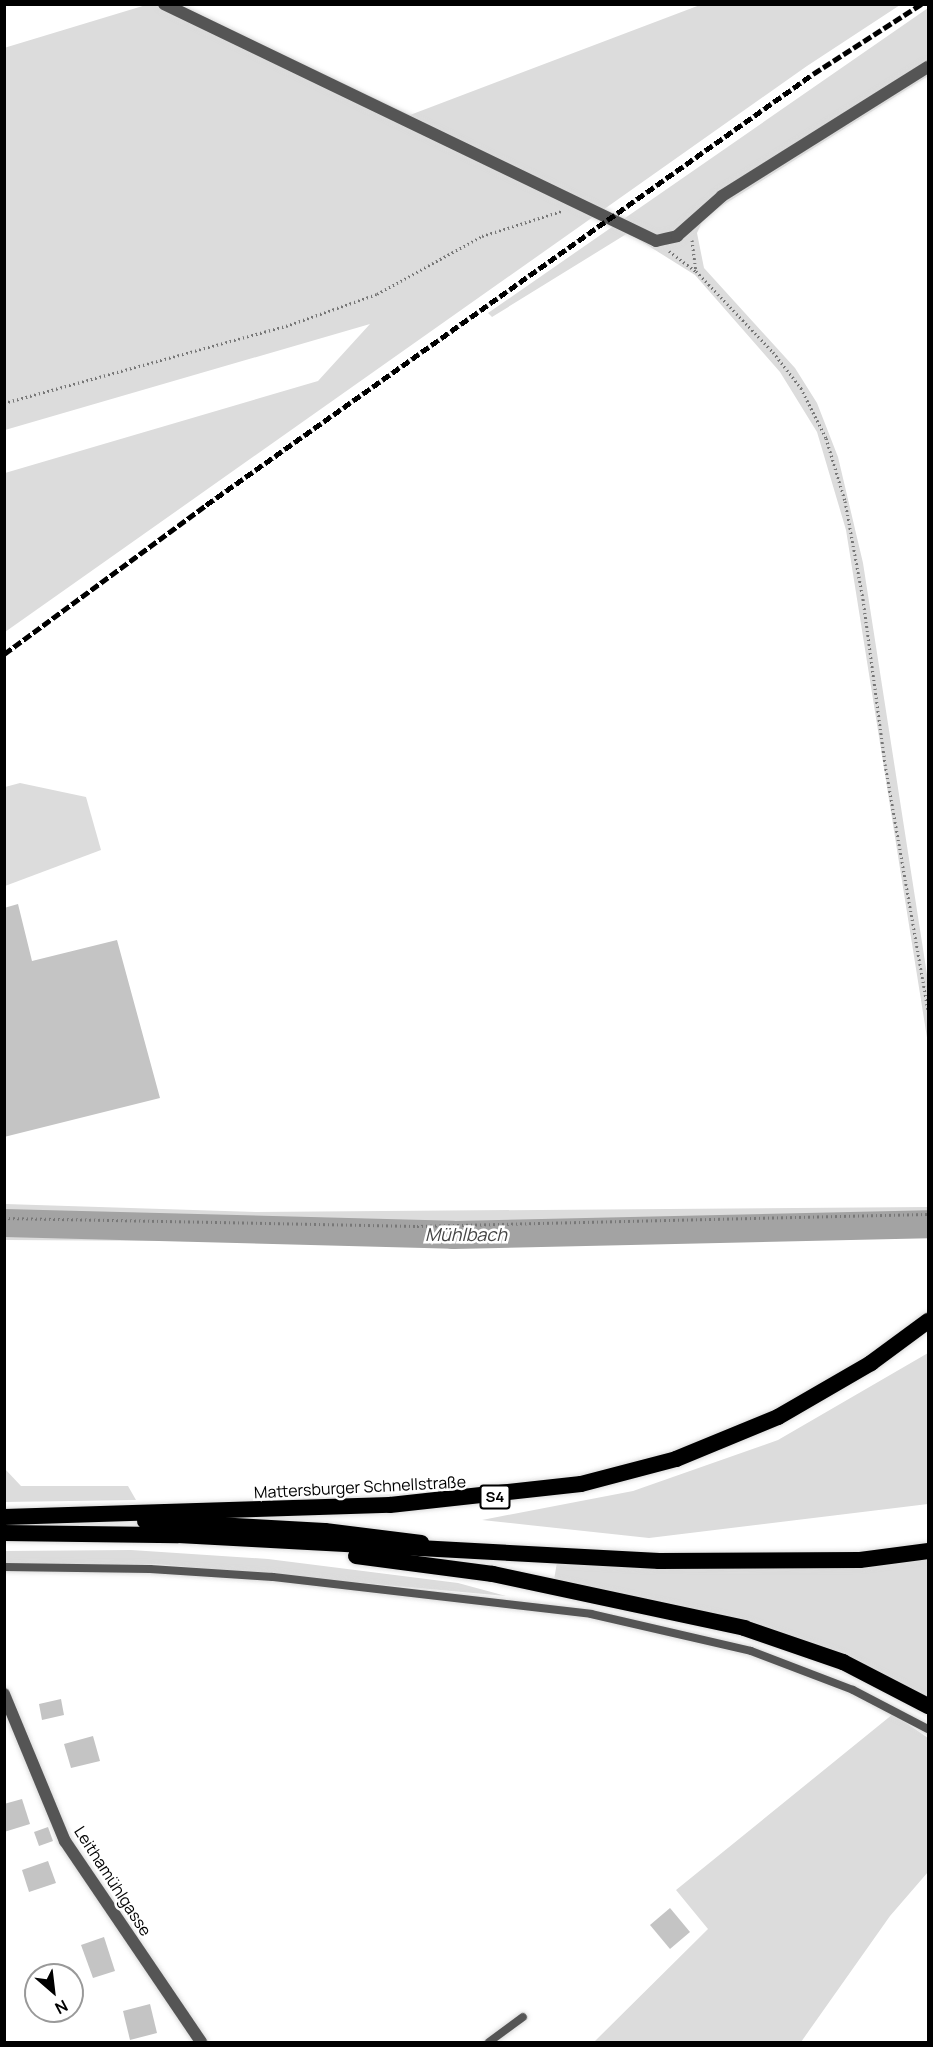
<!DOCTYPE html>
<meta charset="utf-8">
<style>
body{margin:0}
#map{position:relative;width:933px;height:2047px;overflow:hidden;background:#fff;font-family:Manrope,sans-serif}
div>[style]{position:absolute}
.green>*{inset:0;background:#dcdcdc}
.river>*{height:28px;margin:-14px;padding:0 14px;transform-origin:14px;border-radius:14px;background:#a3a3a3}
.building>*{inset:0;background:#c4c4c4}
.path>*{height:3px;margin-top:-1.5px;transform-origin:0;background:repeating-linear-gradient(90deg,#777 0 1.5px,transparent 0 4.5px)}
.roads{filter:drop-shadow(0 0 2px #dbdbdb) drop-shadow(0 0 2px #dbdbdb)}
.service>*{height:8px;margin:-4px;padding:0 4px;transform-origin:4px;border-radius:4px;background:#555}
.minor>*{height:12px;margin:-6px;padding:0 6px;transform-origin:6px;border-radius:6px;background:#555}
.trunk>*{height:16px;margin:-8px;padding:0 8px;transform-origin:8px;border-radius:8px;background:#000}
.rail>*{height:4.5px;margin-top:-2.25px;transform-origin:0;background:repeating-linear-gradient(90deg,#000 0 9px,transparent 0 12px)}
span{translate:-50% -50%;white-space:nowrap;text-align:center;line-height:1.15;-webkit-text-stroke:5px #fff;paint-order:stroke}
.shield-label span{padding:2px 4px;background:#fff;border:2px solid;border-radius:4px;-webkit-text-stroke-width:0}
.shield-label{font-size:15px;color:#000;font-weight:700}
.street-label{font-size:16px;color:#000}
.water-label{font-size:18px;color:#444;font-style:italic}
.frame{position:absolute;inset:0;border:6px solid #000;pointer-events:none}
.north{position:absolute;left:24px;top:1963px;width:60px;height:60px;box-sizing:border-box;background:#fff;border:2px solid #999;border-radius:50%;rotate:152deg;font-size:16px;font-weight:700;line-height:24px;text-align:center;color:#000}
.north::after{content:'';display:block;margin:auto;width:21px;height:27px;background:#000;clip-path:polygon(50% 0,100% 100%,50% 72%,0 100%)}
</style>
<div id="map">
<div class="green">
<i style="clip-path:polygon(146px 5px,180px 5px,410px 115px,700px 5px,900px 5px,807px 66px,5px 632px,5px 473px,318px 381px,370px 324px,5px 430px,4px 48px)"></i>
<i style="clip-path:polygon(928px 8px,928px 76px,704px 217px,697px 233px,704px 268px,795px 368px,817px 403px,838px 457px,863px 563px,928px 981px,928px 1044px,846px 530px,817px 432px,780px 372px,695px 275px,628px 233px,492px 317px,488px 313px)"></i>
<i style="clip-path:polygon(20px 783px,86px 797px,101px 850px,5px 886px,5px 787px)"></i>
<i style="clip-path:polygon(5px 1204px,256px 1212px,928px 1207px,928px 1234px,350px 1242px,5px 1240px)"></i>
<i style="clip-path:polygon(928px 1353px,928px 1504px,649px 1538px,482px 1520px,633px 1491px,778px 1440px)"></i>
<i style="clip-path:polygon(5px 1469px,21px 1486px,128px 1486px,136px 1500px,5px 1502px)"></i>
<i style="clip-path:polygon(131px 1550px,268px 1559px,458px 1583px,506px 1596px,156px 1564px,5px 1564px,5px 1551px)"></i>
<i style="clip-path:polygon(928px 1551px,928px 1706px,843px 1662px,553px 1586px,558px 1556px)"></i>
<i style="clip-path:polygon(893px 1714px,928px 1738px,928px 1872px,890px 1916px,801px 2042px,594px 2042px,708px 1929px,676px 1890px)"></i>
</div>
<div class="river">
<i style="left:4px;top:1223px;width:449px;rotate:1.5deg"></i>
<i style="left:453px;top:1235px;width:475px;rotate:-1.3deg"></i>
</div>
<div class="building">
<i style="clip-path:polygon(18px 904px,32px 961px,117px 940px,160px 1098px,4px 1137px,4px 908px)"></i>
<i style="clip-path:polygon(61px 1699px,64px 1715px,42px 1720px,39px 1704px)"></i>
<i style="clip-path:polygon(93px 1736px,100px 1761px,71px 1768px,64px 1744px)"></i>
<i style="clip-path:polygon(22px 1799px,30px 1824px,4px 1832px,4px 1804px)"></i>
<i style="clip-path:polygon(48px 1827px,53px 1841px,39px 1846px,34px 1832px)"></i>
<i style="clip-path:polygon(48px 1861px,56px 1883px,29px 1892px,22px 1870px)"></i>
<i style="clip-path:polygon(670px 1908px,690px 1932px,670px 1949px,650px 1925px)"></i>
<i style="clip-path:polygon(104px 1937px,115px 1971px,93px 1978px,81px 1945px)"></i>
<i style="clip-path:polygon(150px 2004px,157px 2033px,130px 2040px,123px 2011px)"></i>
</div>
<div class="path">
<i style="left:692px;top:240px;width:31px;rotate:83deg"></i>
<i style="left:669px;top:251px;width:34px;rotate:37deg"></i>
<i style="left:696px;top:271px;width:112px;rotate:46.5deg"></i>
<i style="left:773px;top:352px;width:46px;rotate:52.1deg"></i>
<i style="left:801px;top:388px;width:56px;rotate:63.4deg"></i>
<i style="left:826px;top:438px;width:66px;rotate:73.2deg"></i>
<i style="left:845px;top:501px;width:100px;rotate:79.6deg"></i>
<i style="left:863px;top:599px;width:166px;rotate:82.4deg"></i>
<i style="left:885px;top:764px;width:250px;rotate:80.1deg"></i>
<i style="left:4px;top:403px;width:292px;rotate:-15.3deg"></i>
<i style="left:286px;top:326px;width:96px;rotate:-19.4deg"></i>
<i style="left:377px;top:294px;width:120px;rotate:-28.9deg"></i>
<i style="left:482px;top:236px;width:84px;rotate:-17.4deg"></i>
<i style="left:4px;top:1218px;width:413px;rotate:1.1deg"></i>
<i style="left:417px;top:1226px;width:511px;rotate:-1.35deg"></i>
</div>
<div class="roads">
<div class="service">
<i style="left:4px;top:1567px;width:146px;rotate:0.8deg"></i>
<i style="left:150px;top:1569px;width:123px;rotate:3.7deg"></i>
<i style="left:273px;top:1577px;width:320px;rotate:6.6deg"></i>
<i style="left:591px;top:1614px;width:164px;rotate:13deg"></i>
<i style="left:751px;top:1651px;width:109px;rotate:20.9deg"></i>
<i style="left:853px;top:1690px;width:85px;rotate:27.5deg"></i>
<i style="left:489px;top:2042px;width:42px;rotate:-36.3deg"></i>
</div>
<div class="minor">
<i style="left:164px;top:4px;width:546px;rotate:25.72deg"></i>
<i style="left:656px;top:241px;width:22px;rotate:-13deg"></i>
<i style="left:677px;top:236px;width:60px;rotate:-41.6deg"></i>
<i style="left:722px;top:196px;width:243px;rotate:-32.1deg"></i>
<i style="left:4px;top:1694px;width:159px;rotate:67.5deg"></i>
<i style="left:65px;top:1841px;width:243px;rotate:55.9deg"></i>
</div>
<div class="trunk">
<i style="left:4px;top:1517px;width:386px;rotate:-1.8deg"></i>
<i style="left:390px;top:1505px;width:192px;rotate:-6.3deg"></i>
<i style="left:581px;top:1484px;width:98px;rotate:-14.7deg"></i>
<i style="left:676px;top:1459px;width:110px;rotate:-22.4deg"></i>
<i style="left:778px;top:1417px;width:108px;rotate:-30.1deg"></i>
<i style="left:871px;top:1363px;width:71px;rotate:-36.4deg"></i>
<i style="left:145px;top:1521px;width:180px;rotate:3.2deg"></i>
<i style="left:325px;top:1531px;width:97px;rotate:7.1deg"></i>
<i style="left:4px;top:1533px;width:174px;rotate:0.7deg"></i>
<i style="left:178px;top:1535px;width:482px;rotate:3.1deg"></i>
<i style="left:659px;top:1561px;width:201px;rotate:-0.3deg"></i>
<i style="left:860px;top:1560px;width:69px;rotate:-7.5deg"></i>
<i style="left:356px;top:1556px;width:138px;rotate:7.5deg"></i>
<i style="left:493px;top:1574px;width:257px;rotate:12.1deg"></i>
<i style="left:744px;top:1628px;width:105px;rotate:19deg"></i>
<i style="left:843px;top:1662px;width:96px;rotate:27.4deg"></i>
</div>
</div>
<div class="rail">
<i style="left:4px;top:654px;width:251px;rotate:-36.4deg"></i>
<i style="left:206px;top:505px;width:744px;rotate:-35.38deg"></i>
<i style="left:813px;top:74px;width:129px;rotate:-32.9deg"></i>
</div>
<div class="shield-label">
<span style="left:495px;top:1497px">S4</span>
</div>
<div class="street-label">
<span style="left:360px;top:1487px;rotate:-3deg">Mattersburger Schnellstraße</span>
<span style="left:113px;top:1881px;rotate:57deg">Leithamühlgasse</span>
</div>
<div class="water-label">
<span style="left:466px;top:1234px">Mühlbach</span>
</div>
<div class="frame"></div>
<div class="north">N</div>
</div>
